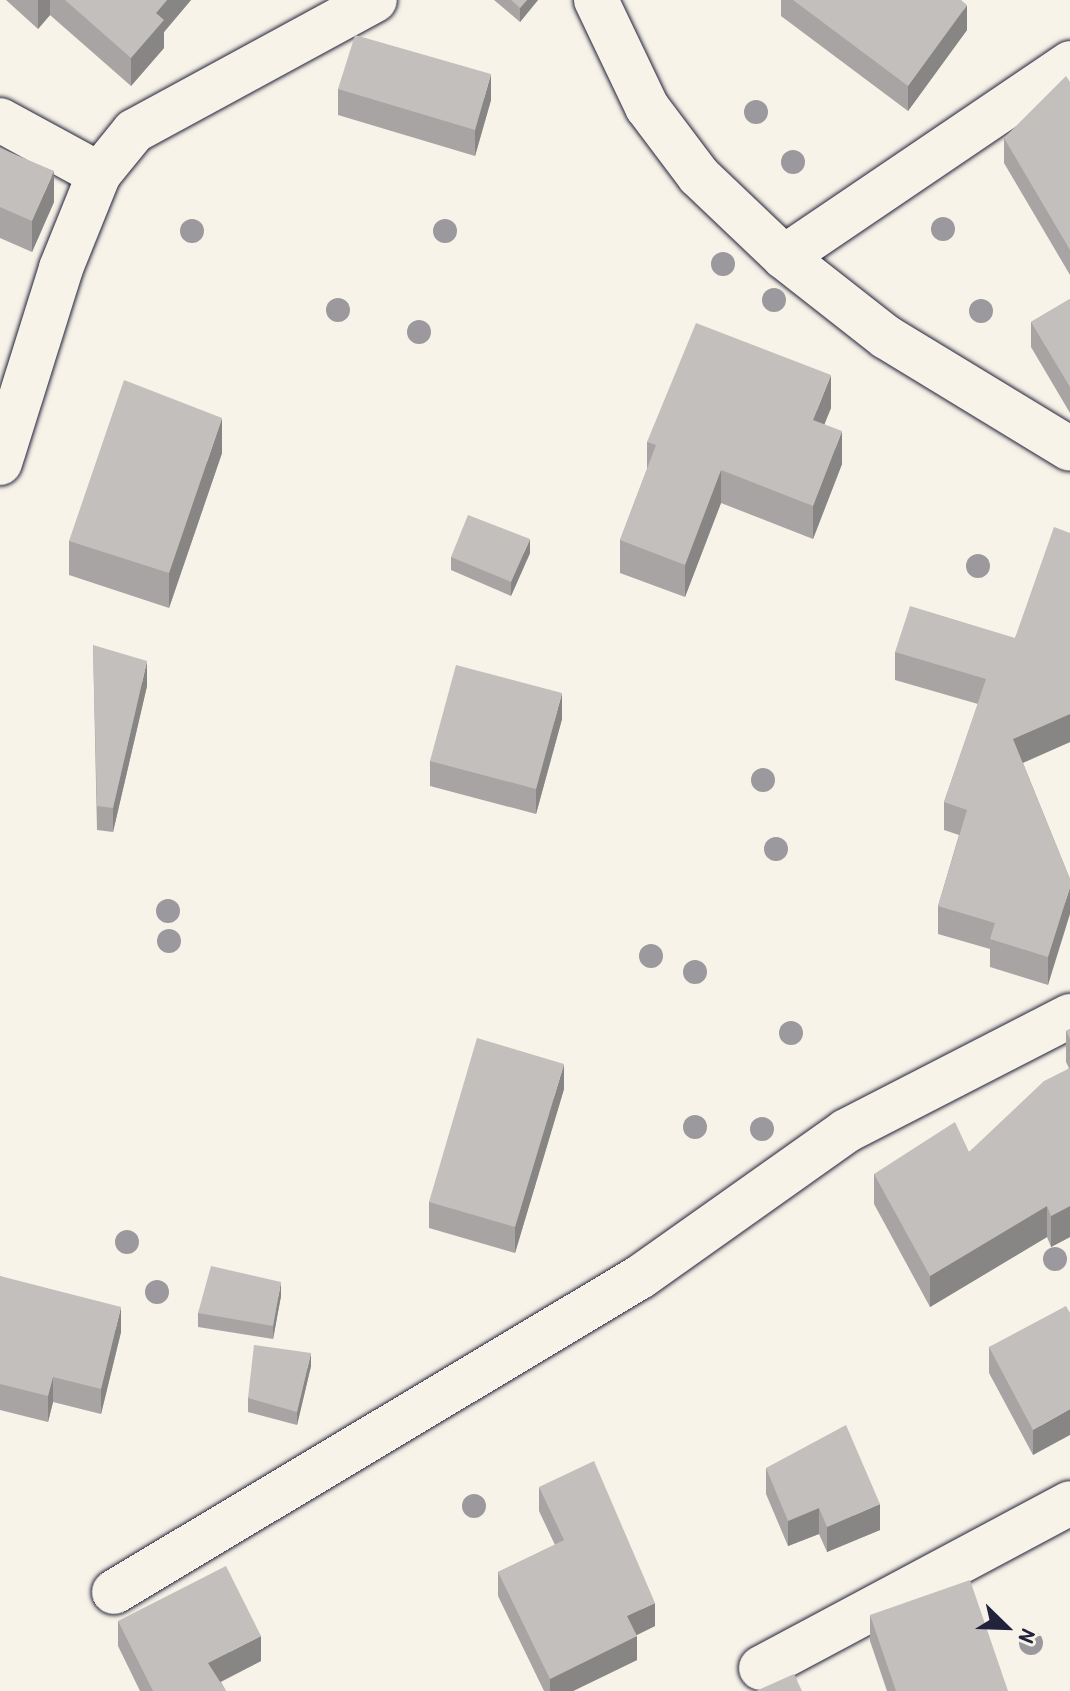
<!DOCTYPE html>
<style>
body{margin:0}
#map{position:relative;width:1070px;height:1691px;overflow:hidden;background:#f7f3e8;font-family:"Patrick Hand",sans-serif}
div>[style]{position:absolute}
.roads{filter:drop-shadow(0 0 2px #22223b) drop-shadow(0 0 2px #22223b)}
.minor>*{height:44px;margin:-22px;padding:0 22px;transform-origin:22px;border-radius:22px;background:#f7f3e8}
.trees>*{width:24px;height:24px;margin:-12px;border-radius:50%;background:#9b999d}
.wall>*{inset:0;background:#a7a4a3}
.shaded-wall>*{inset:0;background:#888684}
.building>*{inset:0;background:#c2bfbd}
span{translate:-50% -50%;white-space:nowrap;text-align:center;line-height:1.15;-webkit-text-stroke:6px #f7f3e8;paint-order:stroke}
.north{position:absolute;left:966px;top:1587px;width:80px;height:80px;-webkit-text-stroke:6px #f7f3e8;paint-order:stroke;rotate:113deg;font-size:22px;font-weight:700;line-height:32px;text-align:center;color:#22223b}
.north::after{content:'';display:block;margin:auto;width:28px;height:36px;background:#22223b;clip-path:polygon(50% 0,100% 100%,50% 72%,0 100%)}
</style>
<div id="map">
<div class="roads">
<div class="minor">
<i style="left:596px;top:0;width:119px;rotate:64.5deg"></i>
<i style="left:647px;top:107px;width:86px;rotate:53deg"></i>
<i style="left:699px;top:176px;width:117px;rotate:43.6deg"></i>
<i style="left:784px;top:257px;width:130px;rotate:38.1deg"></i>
<i style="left:886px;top:337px;width:215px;rotate:31.3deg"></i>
<i style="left:0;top:120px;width:113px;rotate:28.6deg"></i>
<i style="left:784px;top:257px;width:346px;rotate:-34.1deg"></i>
<i style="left:0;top:463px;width:204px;rotate:-72.6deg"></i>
<i style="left:61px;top:268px;width:101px;rotate:-68deg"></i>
<i style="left:99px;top:174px;width:55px;rotate:-50.9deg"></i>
<i style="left:134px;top:131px;width:274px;rotate:-28.5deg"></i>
<i style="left:114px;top:1592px;width:613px;rotate:-30.92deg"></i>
<i style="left:640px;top:1277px;width:252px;rotate:-35.3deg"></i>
<i style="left:846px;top:1131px;width:252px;rotate:-27.2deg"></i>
<i style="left:761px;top:1668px;width:350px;rotate:-28.1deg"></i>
</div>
</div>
<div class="trees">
<i style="left:756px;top:112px"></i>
<i style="left:793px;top:162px"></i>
<i style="left:943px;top:229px"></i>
<i style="left:192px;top:231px"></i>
<i style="left:445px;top:231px"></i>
<i style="left:723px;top:264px"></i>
<i style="left:774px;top:300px"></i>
<i style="left:338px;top:310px"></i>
<i style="left:981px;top:311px"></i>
<i style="left:419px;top:332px"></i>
<i style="left:978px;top:566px"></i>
<i style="left:763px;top:780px"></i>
<i style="left:776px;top:849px"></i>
<i style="left:168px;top:911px"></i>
<i style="left:169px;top:941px"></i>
<i style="left:651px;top:956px"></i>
<i style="left:695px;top:972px"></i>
<i style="left:791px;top:1033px"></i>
<i style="left:695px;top:1127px"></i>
<i style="left:762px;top:1129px"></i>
<i style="left:127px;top:1242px"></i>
<i style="left:1055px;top:1259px"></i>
<i style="left:157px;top:1292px"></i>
<i style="left:474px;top:1506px"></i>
<i style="left:1031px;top:1643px"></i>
</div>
<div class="wall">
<i style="clip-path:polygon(6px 0,191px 0,164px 32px,164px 48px,131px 86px,50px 15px,38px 29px)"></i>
<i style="clip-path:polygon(494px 0,538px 0,520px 22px)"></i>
<i style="clip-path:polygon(781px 0,961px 0,967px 30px,908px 111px,781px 16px)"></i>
<i style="clip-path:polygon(1070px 82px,1070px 275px,1004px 163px,1004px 138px)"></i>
<i style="clip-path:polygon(338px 89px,491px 100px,475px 156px,338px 115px)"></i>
<i style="clip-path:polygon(0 148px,54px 202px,32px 252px,0 238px)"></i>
<i style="clip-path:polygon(1070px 299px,1070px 413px,1031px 347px,1031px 322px)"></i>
<i style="clip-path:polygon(831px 408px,824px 424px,842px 464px,813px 539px,721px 503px,685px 597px,620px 573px,620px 540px,647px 469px,647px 442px)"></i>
<i style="clip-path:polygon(222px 453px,169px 608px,69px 575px,69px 541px)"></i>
<i style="clip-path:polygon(1070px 533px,1070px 742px,1023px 763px,1070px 879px,1048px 985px,990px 967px,990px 949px,938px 934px,938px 906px,959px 835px,944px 830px,944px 802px,978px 704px,895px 680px,895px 652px,1015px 638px)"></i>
<i style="clip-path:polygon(530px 553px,511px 596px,451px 570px,451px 557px)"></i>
<i style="clip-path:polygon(93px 645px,147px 686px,113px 832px,97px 830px)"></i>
<i style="clip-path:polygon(562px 719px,536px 814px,430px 786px,430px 761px)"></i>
<i style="clip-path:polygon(1070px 1029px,1070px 1237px,1051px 1247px,1047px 1237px,930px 1307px,874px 1204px,874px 1174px,969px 1152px,1069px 1068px,1066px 1062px,1066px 1031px)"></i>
<i style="clip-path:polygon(564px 1089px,515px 1253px,429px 1228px,429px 1202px)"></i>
<i style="clip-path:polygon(0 1276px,121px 1332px,101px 1414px,53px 1402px,48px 1422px,0 1410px)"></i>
<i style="clip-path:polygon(281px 1296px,273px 1339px,198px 1327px,198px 1313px)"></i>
<i style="clip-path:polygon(1070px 1313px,1033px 1455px,989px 1373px,989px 1347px)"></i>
<i style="clip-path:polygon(311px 1366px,297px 1425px,248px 1412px,248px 1398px)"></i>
<i style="clip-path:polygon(766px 1468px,880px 1530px,827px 1552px,819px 1534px,788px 1546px,766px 1494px)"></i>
<i style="clip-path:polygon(539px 1487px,655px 1626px,636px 1635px,637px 1660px,573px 1691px,544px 1691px,498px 1596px,498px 1572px,555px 1545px,539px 1511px)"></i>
<i style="clip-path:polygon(870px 1615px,1008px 1691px,887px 1691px,870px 1641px)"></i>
<i style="clip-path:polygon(118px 1621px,261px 1661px,221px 1682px,226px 1691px,140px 1691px,118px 1646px)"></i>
</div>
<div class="shaded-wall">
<i style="clip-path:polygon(38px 0,50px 0,50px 15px,38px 29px)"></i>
<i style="clip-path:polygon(167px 0,191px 0,164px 32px,164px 48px,131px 86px,131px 58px,156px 13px)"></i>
<i style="clip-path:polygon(527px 0,538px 0,520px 22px,520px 8px)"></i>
<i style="clip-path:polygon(967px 5px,967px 30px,908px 111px,908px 86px)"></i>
<i style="clip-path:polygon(491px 74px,491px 100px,475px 156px,475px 130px)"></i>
<i style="clip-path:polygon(54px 171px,54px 202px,32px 252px,32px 221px)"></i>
<i style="clip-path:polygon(831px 375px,831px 408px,813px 453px,813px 420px)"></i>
<i style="clip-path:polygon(222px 418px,222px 453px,169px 608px,169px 573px)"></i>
<i style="clip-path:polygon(842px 431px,842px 464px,813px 539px,813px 506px)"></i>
<i style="clip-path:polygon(721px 470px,721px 503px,685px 597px,685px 565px)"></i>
<i style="clip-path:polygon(530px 539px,530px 553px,511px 596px,511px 582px)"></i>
<i style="clip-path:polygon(147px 661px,147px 686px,113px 832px,113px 808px)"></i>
<i style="clip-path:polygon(562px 693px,562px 719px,536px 814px,536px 789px)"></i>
<i style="clip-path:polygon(1070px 714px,1070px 742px,1013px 767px,1013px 739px)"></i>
<i style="clip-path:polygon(1070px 887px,1070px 914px,1048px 985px,1048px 957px)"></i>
<i style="clip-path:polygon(564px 1064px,564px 1089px,515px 1253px,515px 1227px)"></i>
<i style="clip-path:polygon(1047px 1206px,1047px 1237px,930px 1307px,930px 1276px)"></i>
<i style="clip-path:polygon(1070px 1206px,1070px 1237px,1051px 1247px,1051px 1216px)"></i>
<i style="clip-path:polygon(281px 1282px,281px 1296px,273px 1339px,273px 1326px)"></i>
<i style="clip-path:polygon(121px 1307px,121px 1332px,101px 1414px,101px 1389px)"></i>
<i style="clip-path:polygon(311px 1353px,311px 1366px,297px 1425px,297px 1412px)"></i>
<i style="clip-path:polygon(53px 1377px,53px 1402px,48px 1422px,48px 1396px)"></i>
<i style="clip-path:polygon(1070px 1409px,1070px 1435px,1033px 1455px,1033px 1430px)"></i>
<i style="clip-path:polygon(880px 1504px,880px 1530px,827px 1552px,827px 1527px)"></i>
<i style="clip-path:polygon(819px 1508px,819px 1534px,788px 1546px,788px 1521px)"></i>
<i style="clip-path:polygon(655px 1603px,655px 1626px,627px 1640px,627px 1616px)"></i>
<i style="clip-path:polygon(261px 1636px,261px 1661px,208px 1688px,208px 1663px)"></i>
<i style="clip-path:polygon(637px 1636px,637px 1660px,573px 1691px,550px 1691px,550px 1679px)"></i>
</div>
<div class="building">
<i style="clip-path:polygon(65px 0,167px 0,156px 13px,164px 20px,131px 58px)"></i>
<i style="clip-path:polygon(511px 0,527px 0,520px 8px)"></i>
<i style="clip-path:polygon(793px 0,961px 0,967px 5px,908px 86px)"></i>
<i style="clip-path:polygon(355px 35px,491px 74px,475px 130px,338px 89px)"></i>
<i style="clip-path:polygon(1066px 76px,1070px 82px,1070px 250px,1004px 138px)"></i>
<i style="clip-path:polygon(0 148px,54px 171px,32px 221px,0 207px)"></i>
<i style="clip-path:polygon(1070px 299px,1070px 387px,1031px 322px)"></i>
<i style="clip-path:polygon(696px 323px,831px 375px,813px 420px,842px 431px,813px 506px,721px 470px,685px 565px,620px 540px,656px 445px,647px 442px)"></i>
<i style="clip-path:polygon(124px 380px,222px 418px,169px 573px,69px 541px)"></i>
<i style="clip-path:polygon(468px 515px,530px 539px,511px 582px,451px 557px)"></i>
<i style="clip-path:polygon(1054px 527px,1070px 533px,1070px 714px,1013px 739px,1070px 879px,1070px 887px,1048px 957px,990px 939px,995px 923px,938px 906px,967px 810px,944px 802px,986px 679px,895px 652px,910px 606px,1015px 638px)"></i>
<i style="clip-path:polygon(93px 645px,147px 661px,113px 808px,97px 806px)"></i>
<i style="clip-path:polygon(456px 665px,562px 693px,536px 789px,430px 761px)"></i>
<i style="clip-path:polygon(1070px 1029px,1070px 1039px,1066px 1031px)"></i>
<i style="clip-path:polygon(477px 1038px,564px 1064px,515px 1227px,429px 1202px)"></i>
<i style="clip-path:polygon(1070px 1068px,1070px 1206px,1051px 1216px,1047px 1206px,930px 1276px,874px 1174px,955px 1122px,969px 1152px,1044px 1081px)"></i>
<i style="clip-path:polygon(211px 1266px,281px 1282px,273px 1326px,198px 1313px)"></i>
<i style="clip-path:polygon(0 1276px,121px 1307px,101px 1389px,53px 1377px,48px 1396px,0 1384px)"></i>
<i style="clip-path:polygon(1066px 1306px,1070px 1313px,1070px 1409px,1033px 1430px,989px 1347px)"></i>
<i style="clip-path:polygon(254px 1345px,311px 1353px,297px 1412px,248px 1398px)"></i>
<i style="clip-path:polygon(846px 1425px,880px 1504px,827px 1527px,819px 1508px,788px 1521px,766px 1468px)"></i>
<i style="clip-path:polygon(594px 1461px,655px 1603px,627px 1616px,637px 1636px,550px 1679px,498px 1572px,564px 1540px,539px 1487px)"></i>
<i style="clip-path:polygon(226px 1566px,261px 1636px,208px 1663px,226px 1691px,153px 1691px,118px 1621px)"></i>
<i style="clip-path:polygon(970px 1580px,1008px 1691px,896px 1691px,870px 1615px)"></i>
<i style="clip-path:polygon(794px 1674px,802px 1691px,756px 1691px)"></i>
</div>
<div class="north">N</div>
</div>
